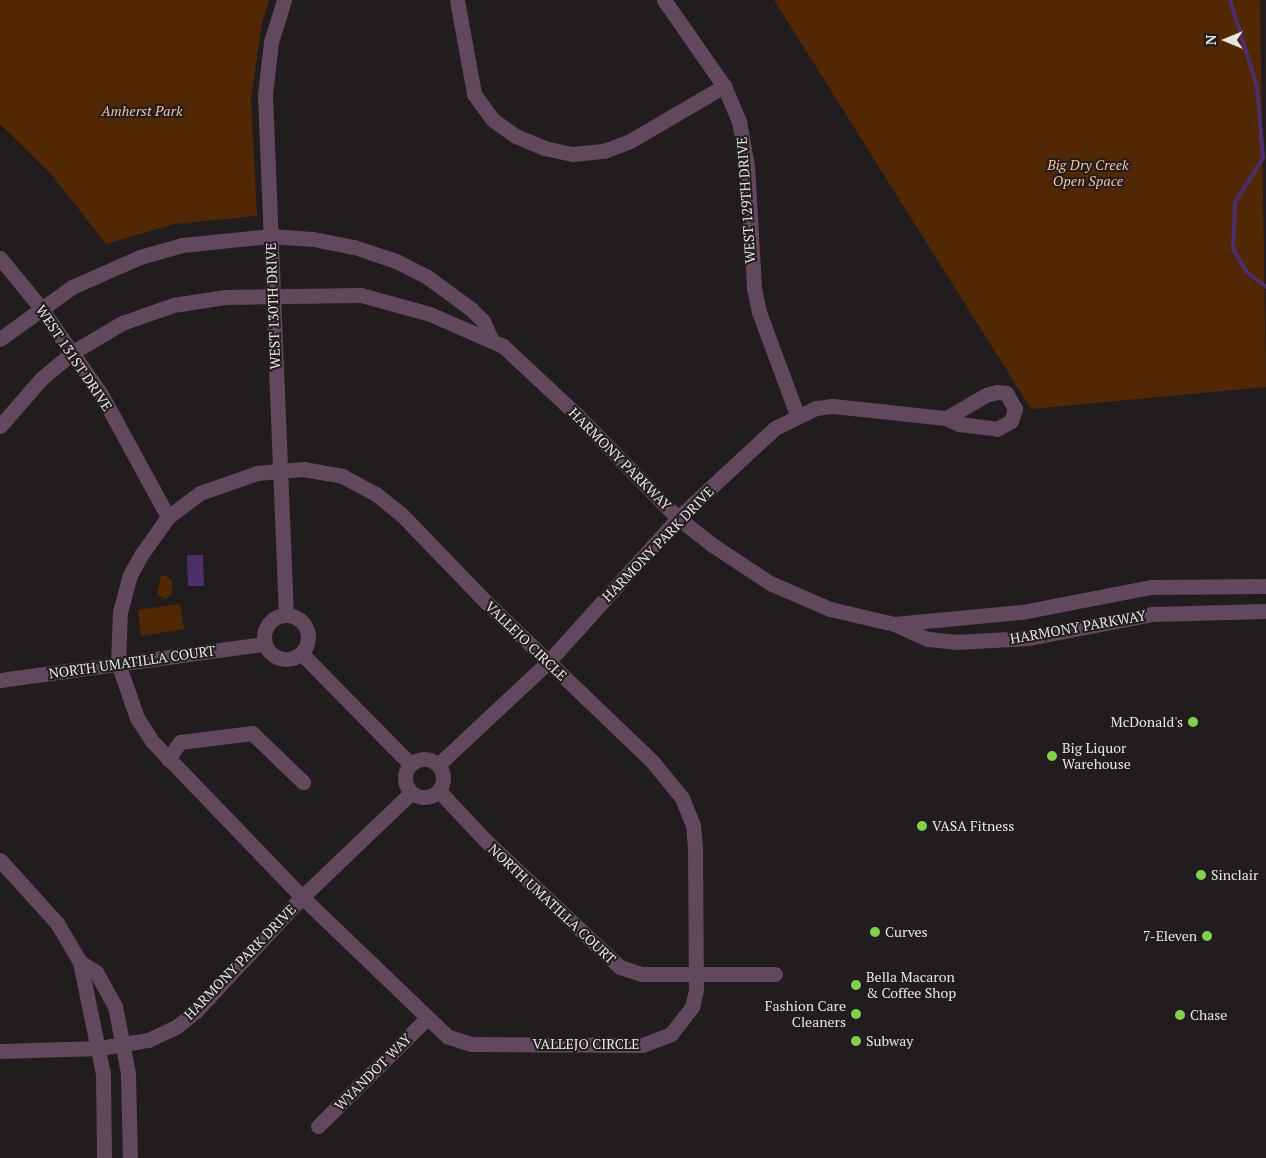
<!DOCTYPE html>
<style>
body{margin:0}
#map{position:relative;width:1266px;height:1158px;overflow:hidden;background:#211c1e;font-family:"PT Serif",serif}
div>[style]{position:absolute}
.green>*{inset:0;background:#522704}
.water>*{inset:0;background:#4e2e6a}
.stream>*{height:4px;margin:-2px;padding:0 2px;transform-origin:2px;border-radius:2px;background:#4e2e6a}
.minor>*{height:15px;margin:-7.5px;padding:0 7.5px;transform-origin:7.5px;border-radius:7.5px;background:#61485c}
.minor>.ring{margin:-7.5px;padding:0;box-sizing:content-box;background:none;border:15px solid #61485c;border-radius:50%}
.dots>*{width:14px;height:14px;translate:-50% -50%;box-sizing:border-box;border:2px solid #211c1e;border-radius:50%}
span{translate:-50% -50%;white-space:nowrap;text-align:center;line-height:1.15;-webkit-text-stroke:4px #211c1e;paint-order:stroke}
.park-label{font-size:14px;color:#f8c19d;font-style:italic}
.street-label{font-size:14px;color:#e8e5e5}
.poi-label{font-size:14px;color:#e8e5e5}
.right{translate:-100% -50%;text-align:right}
.left{translate:0 -50%;text-align:left}
.north{position:absolute;left:1201px;top:15px;width:50px;height:50px;-webkit-text-stroke:4px #211c1e;paint-order:stroke;rotate:270deg;font-size:14px;font-weight:700;line-height:20px;text-align:center;color:#e8e5e5}
.north::after{content:'';display:block;margin:auto;width:18px;height:22px;background:#e8e5e5;clip-path:polygon(50% 0,100% 100%,50% 72%,0 100%)}
</style>
<div id="map">
<div class="green">
<i style="clip-path:polygon(0 0,269px 0,262px 23px,251px 99px,257px 216px,175px 224px,106px 244px,52px 175px,0 124px)"></i>
<i style="clip-path:polygon(774px 0,1260px 0,1266px 387px,1031px 409px)"></i>
<i style="clip-path:polygon(161px 576px,167px 576px,172px 581px,172px 593px,166px 599px,157px 594px)"></i>
<i style="clip-path:polygon(180px 604px,184px 629px,141px 636px,138px 610px)"></i>
</div>
<div class="water">
<i style="clip-path:polygon(187px 555px,203px 555px,204px 586px,188px 586px)"></i>
</div>
<div class="stream">
<i style="left:1230px;top:0;width:90px;rotate:72.6deg"></i>
<i style="left:1257px;top:86px;width:72px;rotate:85.2deg"></i>
<i style="left:1263px;top:158px;width:53px;rotate:121.9deg"></i>
<i style="left:1235px;top:203px;width:46px;rotate:92.5deg"></i>
<i style="left:1233px;top:249px;width:27px;rotate:59deg"></i>
<i style="left:1247px;top:272px;width:24px;rotate:38deg"></i>
</div>
<div class="minor">
<i style="left:284px;top:0;width:44px;rotate:107.2deg"></i>
<i style="left:271px;top:42px;width:53px;rotate:96.5deg"></i>
<i style="left:265px;top:95px;width:520px;rotate:87.69deg"></i>
<i style="left:457px;top:0;width:96px;rotate:79.7deg"></i>
<i style="left:474px;top:94px;width:32px;rotate:54deg"></i>
<i style="left:493px;top:120px;width:28px;rotate:35deg"></i>
<i style="left:516px;top:136px;width:30px;rotate:23deg"></i>
<i style="left:544px;top:148px;width:30px;rotate:12deg"></i>
<i style="left:573px;top:154px;width:31px;rotate:-6deg"></i>
<i style="left:604px;top:151px;width:28px;rotate:-21deg"></i>
<i style="left:630px;top:141px;width:109px;rotate:-30.3deg"></i>
<i style="left:664px;top:0;width:105px;rotate:55.1deg"></i>
<i style="left:724px;top:86px;width:38px;rotate:67deg"></i>
<i style="left:739px;top:121px;width:46px;rotate:79.9deg"></i>
<i style="left:747px;top:166px;width:122px;rotate:86.7deg"></i>
<i style="left:754px;top:288px;width:25px;rotate:78deg"></i>
<i style="left:759px;top:312px;width:110px;rotate:69.7deg"></i>
<i style="left:0;top:258px;width:63px;rotate:50.8deg"></i>
<i style="left:40px;top:307px;width:106px;rotate:55deg"></i>
<i style="left:101px;top:394px;width:140px;rotate:61.4deg"></i>
<i style="left:0;top:339px;width:89px;rotate:-35.8deg"></i>
<i style="left:72px;top:287px;width:74px;rotate:-23.8deg"></i>
<i style="left:140px;top:257px;width:44px;rotate:-15.9deg"></i>
<i style="left:182px;top:245px;width:88px;rotate:-5.8deg"></i>
<i style="left:270px;top:236px;width:43px;rotate:4deg"></i>
<i style="left:313px;top:239px;width:42px;rotate:11deg"></i>
<i style="left:354px;top:247px;width:44px;rotate:18.4deg"></i>
<i style="left:396px;top:261px;width:34px;rotate:27deg"></i>
<i style="left:426px;top:276px;width:56px;rotate:36.3deg"></i>
<i style="left:471px;top:309px;width:17px;rotate:45deg"></i>
<i style="left:483px;top:321px;width:20px;rotate:66deg"></i>
<i style="left:0;top:426px;width:62px;rotate:-48.9deg"></i>
<i style="left:41px;top:379px;width:42px;rotate:-40.2deg"></i>
<i style="left:73px;top:352px;width:57px;rotate:-30.6deg"></i>
<i style="left:122px;top:323px;width:54px;rotate:-19.4deg"></i>
<i style="left:173px;top:305px;width:53px;rotate:-8.7deg"></i>
<i style="left:225px;top:297px;width:136px;rotate:-0.8deg"></i>
<i style="left:361px;top:295px;width:72px;rotate:15.4deg"></i>
<i style="left:430px;top:314px;width:80px;rotate:23.7deg"></i>
<i style="left:503px;top:346px;width:101px;rotate:43deg"></i>
<i style="left:577px;top:415px;width:144px;rotate:45.6deg"></i>
<i style="left:678px;top:518px;width:42px;rotate:38.2deg"></i>
<i style="left:711px;top:544px;width:71px;rotate:33.5deg"></i>
<i style="left:770px;top:583px;width:65px;rotate:23.4deg"></i>
<i style="left:830px;top:609px;width:66px;rotate:13.2deg"></i>
<i style="left:894px;top:624px;width:37px;rotate:24deg"></i>
<i style="left:928px;top:639px;width:27px;rotate:6deg"></i>
<i style="left:955px;top:642px;width:74px;rotate:-3.1deg"></i>
<i style="left:1029px;top:638px;width:126px;rotate:-11deg"></i>
<i style="left:1153px;top:614px;width:113px;rotate:-1.5deg"></i>
<i style="left:303px;top:469px;width:40px;rotate:10deg"></i>
<i style="left:342px;top:476px;width:38px;rotate:28deg"></i>
<i style="left:376px;top:494px;width:32px;rotate:39deg"></i>
<i style="left:401px;top:514px;width:122px;rotate:46deg"></i>
<i style="left:486px;top:602px;width:230px;rotate:43.8deg"></i>
<i style="left:652px;top:761px;width:48px;rotate:51deg"></i>
<i style="left:682px;top:798px;width:29px;rotate:68deg"></i>
<i style="left:693px;top:825px;width:22px;rotate:85deg"></i>
<i style="left:695px;top:847px;width:143px;rotate:89.6deg"></i>
<i style="left:696px;top:990px;width:17px;rotate:103deg"></i>
<i style="left:692px;top:1007px;width:34px;rotate:128deg"></i>
<i style="left:671px;top:1034px;width:30px;rotate:159deg"></i>
<i style="left:643px;top:1045px;width:172px;rotate:-179.7deg"></i>
<i style="left:471px;top:1044px;width:25px;rotate:-162deg"></i>
<i style="left:447px;top:1036px;width:201px;rotate:-136.2deg"></i>
<i style="left:302px;top:897px;width:216px;rotate:-133.9deg"></i>
<i style="left:152px;top:741px;width:27px;rotate:-123deg"></i>
<i style="left:137px;top:718px;width:58px;rotate:-109.1deg"></i>
<i style="left:118px;top:663px;width:51px;rotate:-87.8deg"></i>
<i style="left:120px;top:612px;width:38px;rotate:-75deg"></i>
<i style="left:130px;top:575px;width:23px;rotate:-61deg"></i>
<i style="left:141px;top:555px;width:47px;rotate:-54.6deg"></i>
<i style="left:168px;top:517px;width:40px;rotate:-37deg"></i>
<i style="left:200px;top:493px;width:60px;rotate:-19.3deg"></i>
<i style="left:257px;top:473px;width:46px;rotate:-5deg"></i>
<i class="ring" style="left:264px;top:615px;width:29px;height:29px"></i>
<i style="left:894px;top:624px;width:129px;rotate:-5.4deg"></i>
<i style="left:1022px;top:612px;width:131px;rotate:-11deg"></i>
<i style="left:1151px;top:587px;width:115px;rotate:-0.5deg"></i>
<i style="left:302px;top:654px;width:154px;rotate:45.5deg"></i>
<i style="left:0;top:680px;width:266px;rotate:-7.8deg"></i>
<i class="ring" style="left:405px;top:759px;width:23px;height:23px"></i>
<i style="left:168px;top:759px;width:21px;rotate:-55deg"></i>
<i style="left:180px;top:742px;width:73px;rotate:-7.1deg"></i>
<i style="left:252px;top:733px;width:71px;rotate:43.9deg"></i>
<i style="left:439px;top:764px;width:149px;rotate:-43.1deg"></i>
<i style="left:548px;top:662px;width:194px;rotate:-47.9deg"></i>
<i style="left:678px;top:518px;width:132px;rotate:-42.9deg"></i>
<i style="left:775px;top:428px;width:46px;rotate:-26deg"></i>
<i style="left:816px;top:408px;width:17px;rotate:-7deg"></i>
<i style="left:833px;top:406px;width:114px;rotate:6.1deg"></i>
<i style="left:946px;top:418px;width:14px;rotate:25deg"></i>
<i style="left:959px;top:424px;width:38px;rotate:7deg"></i>
<i style="left:997px;top:429px;width:16px;rotate:-30deg"></i>
<i style="left:1011px;top:421px;width:13px;rotate:-72deg"></i>
<i style="left:1015px;top:409px;width:18px;rotate:-119deg"></i>
<i style="left:1006px;top:393px;width:9px;rotate:-174deg"></i>
<i style="left:997px;top:392px;width:11px;rotate:165deg"></i>
<i style="left:986px;top:395px;width:46px;rotate:150.1deg"></i>
<i style="left:439px;top:791px;width:67px;rotate:46.8deg"></i>
<i style="left:485px;top:840px;width:185px;rotate:43.3deg"></i>
<i style="left:620px;top:967px;width:22px;rotate:18deg"></i>
<i style="left:641px;top:974px;width:134px"></i>
<i style="left:0;top:860px;width:85px;rotate:47.9deg"></i>
<i style="left:57px;top:923px;width:45px;rotate:59.5deg"></i>
<i style="left:80px;top:962px;width:114px;rotate:78.4deg"></i>
<i style="left:103px;top:1074px;width:84px;rotate:89.3deg"></i>
<i style="left:80px;top:962px;width:19px;rotate:32deg"></i>
<i style="left:96px;top:972px;width:39px;rotate:61deg"></i>
<i style="left:115px;top:1006px;width:68px;rotate:79deg"></i>
<i style="left:128px;top:1073px;width:85px;rotate:88.7deg"></i>
<i style="left:0;top:1051px;width:100px;rotate:-1.7deg"></i>
<i style="left:100px;top:1048px;width:49px;rotate:-9.5deg"></i>
<i style="left:148px;top:1040px;width:31px;rotate:-25deg"></i>
<i style="left:176px;top:1027px;width:26px;rotate:-39deg"></i>
<i style="left:196px;top:1011px;width:156px;rotate:-47.1deg"></i>
<i style="left:302px;top:897px;width:151px;rotate:-43.7deg"></i>
<i style="left:318px;top:1126px;width:153px;rotate:-44.7deg"></i>
</div>
<div class="dots">
<i style="left:1193px;top:722px;background:#83d04e"></i>
<i style="left:1052px;top:756px;background:#83d04e"></i>
<i style="left:922px;top:826px;background:#83d04e"></i>
<i style="left:1201px;top:875px;background:#83d04e"></i>
<i style="left:875px;top:932px;background:#83d04e"></i>
<i style="left:1207px;top:936px;background:#83d04e"></i>
<i style="left:856px;top:985px;background:#83d04e"></i>
<i style="left:856px;top:1014px;background:#83d04e"></i>
<i style="left:1180px;top:1015px;background:#83d04e"></i>
<i style="left:856px;top:1041px;background:#83d04e"></i>
</div>
<div class="park-label">
<span style="left:142px;top:111px">Amherst Park</span>
<span style="left:1088px;top:173px">Big Dry Creek<br>Open Space</span>
</div>
<div class="street-label">
<span style="left:746px;top:200px;rotate:-94deg">WEST 129TH DRIVE</span>
<span style="left:273px;top:306px;rotate:-92deg">WEST 130TH DRIVE</span>
<span style="left:74px;top:358px;rotate:56deg">WEST 131ST DRIVE</span>
<span style="left:620px;top:459px;rotate:45deg">HARMONY PARKWAY</span>
<span style="left:658px;top:544px;rotate:-46deg">HARMONY PARK DRIVE</span>
<span style="left:1078px;top:627px;rotate:-10deg">HARMONY PARKWAY</span>
<span style="left:526px;top:641px;rotate:44deg">VALLEJO CIRCLE</span>
<span style="left:132px;top:662px;rotate:-8deg">NORTH UMATILLA COURT</span>
<span style="left:552px;top:904px;rotate:43deg">NORTH UMATILLA COURT</span>
<span style="left:240px;top:962px;rotate:-46deg">HARMONY PARK DRIVE</span>
<span style="left:586px;top:1044px">VALLEJO CIRCLE</span>
<span style="left:373px;top:1072px;rotate:-45deg">WYANDOT WAY</span>
</div>
<div class="poi-label">
<span class="right" style="left:1183px;top:722px">McDonald's</span>
<span class="left" style="left:1062px;top:756px">Big Liquor<br>Warehouse</span>
<span class="left" style="left:932px;top:826px">VASA Fitness</span>
<span class="left" style="left:1211px;top:875px">Sinclair</span>
<span class="left" style="left:885px;top:932px">Curves</span>
<span class="right" style="left:1197px;top:936px">7-Eleven</span>
<span class="left" style="left:866px;top:985px">Bella Macaron<br>&amp; Coffee Shop</span>
<span class="right" style="left:846px;top:1014px">Fashion Care<br>Cleaners</span>
<span class="left" style="left:1190px;top:1015px">Chase</span>
<span class="left" style="left:866px;top:1041px">Subway</span>
</div>
<div class="north">N</div>
</div>
